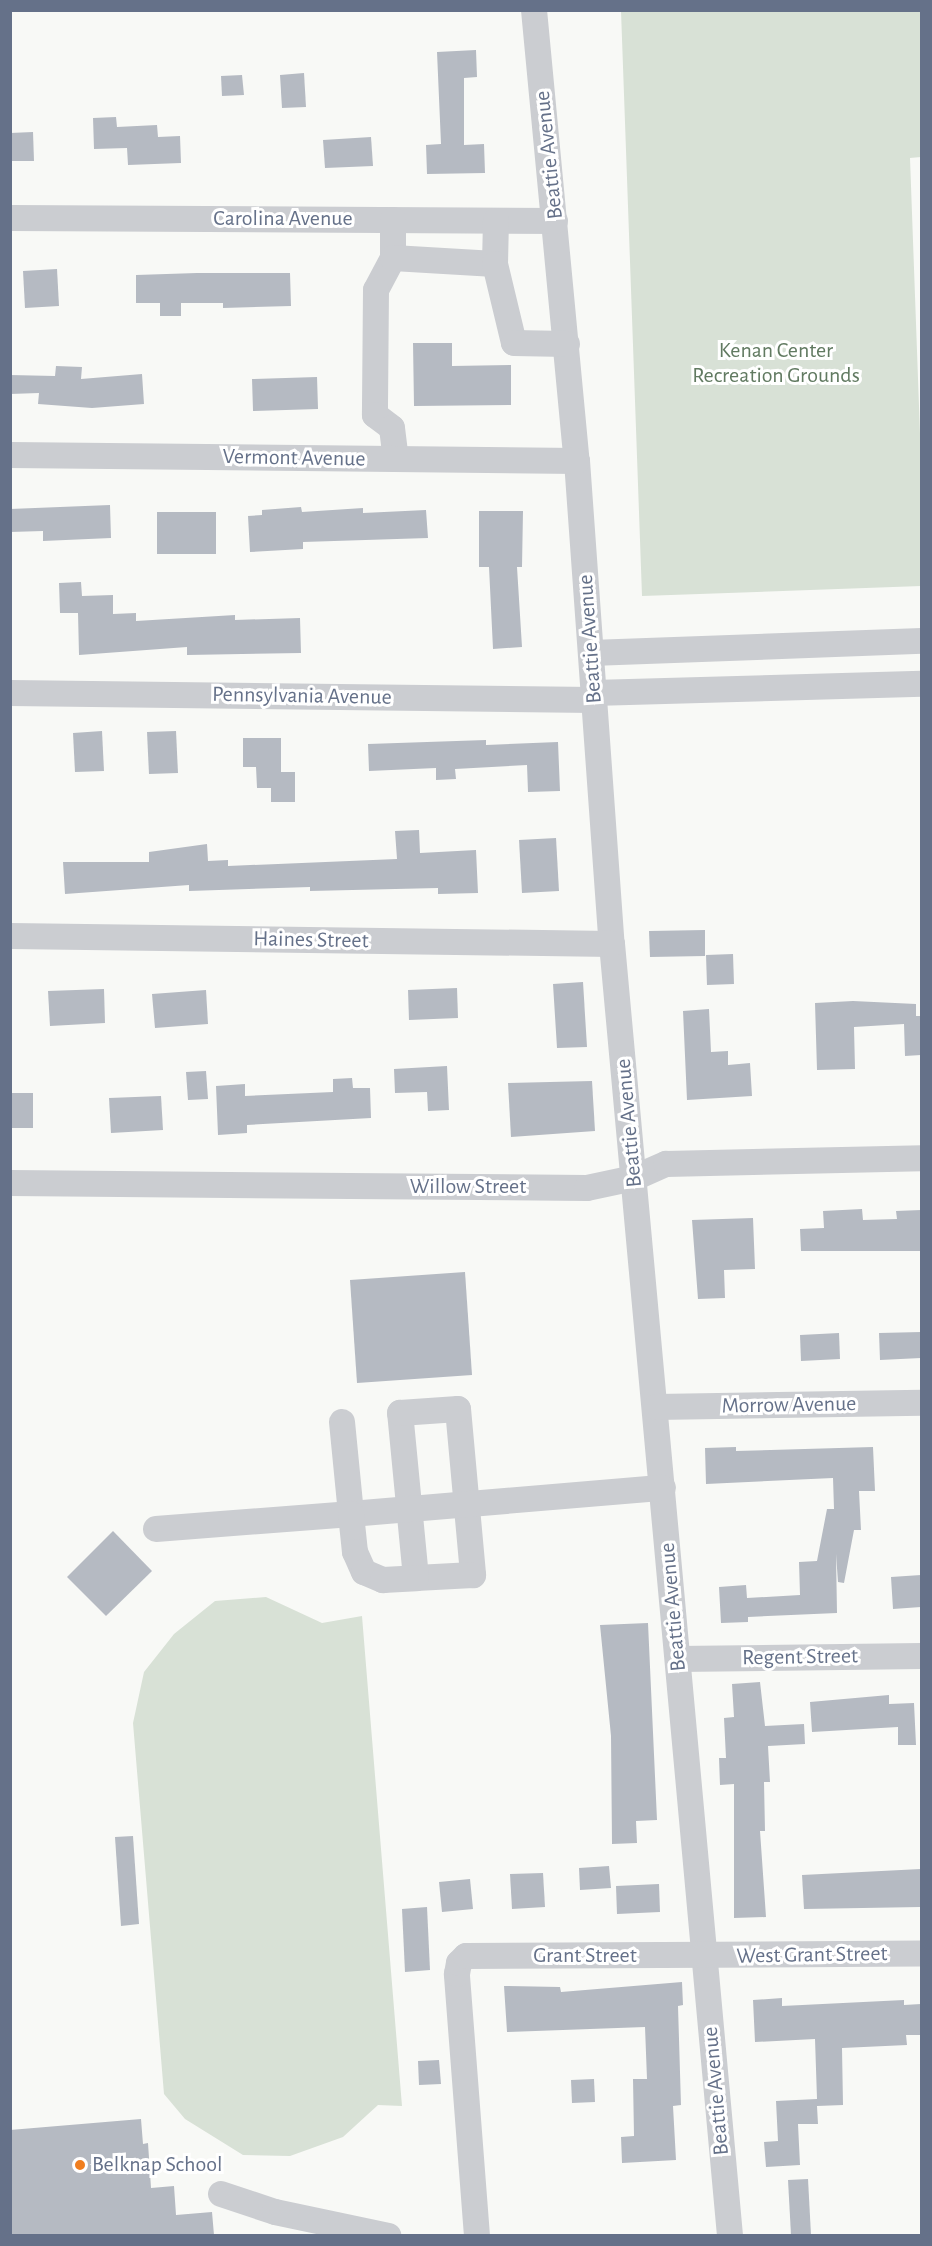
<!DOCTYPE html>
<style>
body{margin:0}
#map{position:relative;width:932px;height:2246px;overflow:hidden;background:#f8f9f6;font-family:"Alegreya Sans",sans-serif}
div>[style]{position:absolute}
.green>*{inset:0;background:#d8e1d6}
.building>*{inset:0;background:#b5bac2}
.minor>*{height:26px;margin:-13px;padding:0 13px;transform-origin:13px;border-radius:13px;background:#cbcdd1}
.dots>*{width:16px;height:16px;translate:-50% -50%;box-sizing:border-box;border:3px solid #fff;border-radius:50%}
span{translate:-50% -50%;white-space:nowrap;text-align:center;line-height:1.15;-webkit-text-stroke:6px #fff;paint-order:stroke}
.street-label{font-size:22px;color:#657189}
.park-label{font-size:22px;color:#617a61}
.poi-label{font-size:22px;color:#657189}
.left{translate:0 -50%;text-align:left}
.frame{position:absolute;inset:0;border:12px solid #657189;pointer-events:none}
</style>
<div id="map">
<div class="green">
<i style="clip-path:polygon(621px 11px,921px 11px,921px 157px,910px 158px,921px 461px,921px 586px,642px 596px)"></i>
<i style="clip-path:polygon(266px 1597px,322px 1623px,362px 1616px,402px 2106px,378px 2105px,343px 2137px,290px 2156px,243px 2155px,185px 2119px,164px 2094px,133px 1723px,144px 1672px,174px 1634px,215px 1601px)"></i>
</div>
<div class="building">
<i style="clip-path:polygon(476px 50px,477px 77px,464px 78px,464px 145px,484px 144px,485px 173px,427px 174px,426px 145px,441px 144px,437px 52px)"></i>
<i style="clip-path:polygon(304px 73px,306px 107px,282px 108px,280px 75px)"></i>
<i style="clip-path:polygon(242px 75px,244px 95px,222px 96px,221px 76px)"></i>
<i style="clip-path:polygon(116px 117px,117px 127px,157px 125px,158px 137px,180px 136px,181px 163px,128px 165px,127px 148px,94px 149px,93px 118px)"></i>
<i style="clip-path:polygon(33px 132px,34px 161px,10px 161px,10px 133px)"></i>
<i style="clip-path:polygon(371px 137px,373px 166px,325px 168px,323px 140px)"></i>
<i style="clip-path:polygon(57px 269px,59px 306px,25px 308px,23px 271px)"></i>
<i style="clip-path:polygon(197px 273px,290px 273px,291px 306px,223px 308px,223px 303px,181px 303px,181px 316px,160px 316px,160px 303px,136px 303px,136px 275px)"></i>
<i style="clip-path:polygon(413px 343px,452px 343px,452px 366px,511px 365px,511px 405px,414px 406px)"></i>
<i style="clip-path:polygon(56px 366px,82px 367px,81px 379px,142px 374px,144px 404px,92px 408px,38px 404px,39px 393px,10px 394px,10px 375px,55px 376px)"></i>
<i style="clip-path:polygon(317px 377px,318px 409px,253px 411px,252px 379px)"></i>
<i style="clip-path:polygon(110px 505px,111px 538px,43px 541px,43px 531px,10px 532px,10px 509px)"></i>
<i style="clip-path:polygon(301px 507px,302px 512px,363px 508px,363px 513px,426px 510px,428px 538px,303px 542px,303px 549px,250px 552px,248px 516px,262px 515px,262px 510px)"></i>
<i style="clip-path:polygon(479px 511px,523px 511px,522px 567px,517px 567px,522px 647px,493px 649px,489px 567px,479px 567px)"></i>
<i style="clip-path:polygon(157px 512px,216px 512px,216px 554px,157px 554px)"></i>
<i style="clip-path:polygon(81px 582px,82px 596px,113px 595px,113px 614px,136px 613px,136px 621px,235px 615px,235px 620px,300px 618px,301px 653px,187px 655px,187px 647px,79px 655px,78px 613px,60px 613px,59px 583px)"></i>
<i style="clip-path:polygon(102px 731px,104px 771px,75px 772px,73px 733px)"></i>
<i style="clip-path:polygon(176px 731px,178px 773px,149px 774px,147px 732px)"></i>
<i style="clip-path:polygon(243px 738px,281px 738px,281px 772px,295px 772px,295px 802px,271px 802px,271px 788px,257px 788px,256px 767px,243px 767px)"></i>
<i style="clip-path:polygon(486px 740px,486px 745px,558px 742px,560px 791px,528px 792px,527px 765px,455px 769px,456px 779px,436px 780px,436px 768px,369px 771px,368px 744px)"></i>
<i style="clip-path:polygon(419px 830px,420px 853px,476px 850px,478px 893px,438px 894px,438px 888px,310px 891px,310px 887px,189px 891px,189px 885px,65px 894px,63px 862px,149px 862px,149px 852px,207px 844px,208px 861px,228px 860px,228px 866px,397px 859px,395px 831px)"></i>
<i style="clip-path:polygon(556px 838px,559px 891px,522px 893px,519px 840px)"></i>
<i style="clip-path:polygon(705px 930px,705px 956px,650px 957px,649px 931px)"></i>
<i style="clip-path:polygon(733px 954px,734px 984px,707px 985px,706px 955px)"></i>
<i style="clip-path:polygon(583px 982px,587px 1047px,557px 1048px,553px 984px)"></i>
<i style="clip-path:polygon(457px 988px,458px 1018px,409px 1020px,408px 990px)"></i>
<i style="clip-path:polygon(104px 989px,105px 1023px,50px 1026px,48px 991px)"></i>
<i style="clip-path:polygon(206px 990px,208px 1024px,155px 1028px,152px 994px)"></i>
<i style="clip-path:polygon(853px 1001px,916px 1004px,916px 1016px,921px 1016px,921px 1055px,905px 1056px,904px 1024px,854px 1027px,855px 1069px,817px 1070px,815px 1003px)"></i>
<i style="clip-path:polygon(709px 1009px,711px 1052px,728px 1051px,728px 1065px,750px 1063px,752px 1096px,687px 1100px,683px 1011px)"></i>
<i style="clip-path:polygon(447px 1066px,449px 1110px,428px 1111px,427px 1092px,395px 1093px,394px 1069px)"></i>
<i style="clip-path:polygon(206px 1071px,208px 1099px,188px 1100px,186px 1072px)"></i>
<i style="clip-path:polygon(352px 1078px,353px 1088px,370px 1088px,371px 1118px,247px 1125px,247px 1133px,218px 1135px,216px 1086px,245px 1084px,245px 1096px,333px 1092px,333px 1079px)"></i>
<i style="clip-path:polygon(592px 1081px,595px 1131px,511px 1137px,508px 1083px)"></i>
<i style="clip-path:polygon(10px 1093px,33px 1093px,33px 1128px,10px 1128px)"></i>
<i style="clip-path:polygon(161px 1096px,163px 1130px,111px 1133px,109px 1098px)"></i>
<i style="clip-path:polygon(862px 1209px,863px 1220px,897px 1219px,896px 1211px,921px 1210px,921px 1251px,801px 1251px,800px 1229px,824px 1228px,823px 1211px)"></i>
<i style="clip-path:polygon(753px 1218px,755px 1269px,724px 1270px,725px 1298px,698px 1299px,692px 1220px)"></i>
<i style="clip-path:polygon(465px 1272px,472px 1375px,357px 1383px,350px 1280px)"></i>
<i style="clip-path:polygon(921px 1332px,921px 1358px,880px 1360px,879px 1333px)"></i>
<i style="clip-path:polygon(839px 1333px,840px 1359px,801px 1361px,800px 1335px)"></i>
<i style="clip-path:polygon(736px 1447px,736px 1451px,873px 1447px,875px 1491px,859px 1491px,861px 1530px,854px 1530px,844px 1583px,838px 1582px,836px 1554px,837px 1613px,748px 1617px,748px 1622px,721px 1623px,719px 1587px,746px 1585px,747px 1598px,800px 1595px,799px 1562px,817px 1561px,827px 1509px,834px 1509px,833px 1478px,706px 1484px,705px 1448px)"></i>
<i style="clip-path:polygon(113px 1531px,152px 1571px,106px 1616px,67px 1577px)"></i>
<i style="clip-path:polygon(921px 1575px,921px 1607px,893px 1609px,891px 1577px)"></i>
<i style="clip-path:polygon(648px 1623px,657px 1820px,636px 1821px,637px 1843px,612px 1844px,611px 1736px,600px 1625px)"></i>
<i style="clip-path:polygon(760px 1682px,765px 1726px,804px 1724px,805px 1744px,768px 1746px,770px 1782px,764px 1782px,765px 1831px,760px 1831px,766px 1917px,734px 1918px,734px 1784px,720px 1785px,719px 1758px,726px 1758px,724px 1718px,734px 1717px,732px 1684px)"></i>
<i style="clip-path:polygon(889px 1695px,889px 1704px,914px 1703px,916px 1745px,898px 1745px,898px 1727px,812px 1732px,810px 1702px)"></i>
<i style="clip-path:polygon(133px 1836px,139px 1924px,121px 1926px,115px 1837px)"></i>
<i style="clip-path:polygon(609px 1866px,611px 1888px,580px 1890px,579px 1868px)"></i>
<i style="clip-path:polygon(921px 1869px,921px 1907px,804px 1909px,802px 1875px)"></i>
<i style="clip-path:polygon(543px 1873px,545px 1907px,512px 1909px,510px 1874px)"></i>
<i style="clip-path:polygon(470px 1879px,473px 1909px,442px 1912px,439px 1882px)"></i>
<i style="clip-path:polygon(659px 1884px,660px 1912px,617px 1914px,616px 1886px)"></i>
<i style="clip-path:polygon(427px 1907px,430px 1970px,405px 1972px,402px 1909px)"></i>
<i style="clip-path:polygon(682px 1982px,683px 2005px,678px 2006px,681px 2105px,673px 2106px,676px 2160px,622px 2163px,621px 2137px,634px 2136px,633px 2079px,647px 2079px,645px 2027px,507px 2032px,504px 1986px,560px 1987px,561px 1992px)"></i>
<i style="clip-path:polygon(782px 1998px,782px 2006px,904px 2000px,904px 2005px,921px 2004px,921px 2035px,906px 2035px,907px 2045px,842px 2048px,843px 2105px,817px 2106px,818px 2124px,798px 2124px,800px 2165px,766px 2167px,764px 2142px,778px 2141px,776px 2101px,817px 2099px,815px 2039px,755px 2042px,753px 2000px)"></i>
<i style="clip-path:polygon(439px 2060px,441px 2084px,419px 2085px,418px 2061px)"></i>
<i style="clip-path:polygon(594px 2079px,595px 2102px,572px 2103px,571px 2080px)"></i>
<i style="clip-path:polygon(141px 2119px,143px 2144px,148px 2143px,151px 2188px,174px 2186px,176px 2215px,212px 2212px,214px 2235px,10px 2235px,10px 2130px)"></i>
<i style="clip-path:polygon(808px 2179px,811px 2235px,791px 2235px,788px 2180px)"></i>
</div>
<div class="minor">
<i style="left:534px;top:10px;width:453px;rotate:84.6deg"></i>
<i style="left:577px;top:461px;width:484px;rotate:85.9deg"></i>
<i style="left:612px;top:944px;width:1297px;rotate:84.78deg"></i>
<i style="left:10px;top:218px;width:545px;rotate:0.32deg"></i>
<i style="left:393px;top:220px;width:38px;rotate:90deg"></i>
<i style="left:393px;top:258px;width:36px;rotate:118deg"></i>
<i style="left:376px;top:290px;width:125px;rotate:90.5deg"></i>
<i style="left:375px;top:415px;width:21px;rotate:37deg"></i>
<i style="left:392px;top:428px;width:31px;rotate:83deg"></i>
<i style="left:393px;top:258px;width:102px;rotate:3.4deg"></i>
<i style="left:495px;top:264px;width:43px;rotate:-88.7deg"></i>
<i style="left:495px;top:264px;width:81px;rotate:76.5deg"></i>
<i style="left:514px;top:343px;width:53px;rotate:1.1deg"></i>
<i style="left:10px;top:455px;width:567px;rotate:0.61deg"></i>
<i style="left:591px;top:653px;width:331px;rotate:-2.1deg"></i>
<i style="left:10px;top:693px;width:584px;rotate:0.69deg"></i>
<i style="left:593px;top:693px;width:329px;rotate:-1.6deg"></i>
<i style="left:10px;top:936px;width:602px;rotate:0.76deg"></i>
<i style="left:10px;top:1183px;width:577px;rotate:0.5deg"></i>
<i style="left:587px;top:1188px;width:48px;rotate:-12deg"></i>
<i style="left:634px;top:1178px;width:35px;rotate:-24deg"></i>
<i style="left:666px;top:1164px;width:256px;rotate:-1.3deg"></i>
<i style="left:656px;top:1407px;width:266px;rotate:-0.9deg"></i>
<i style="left:458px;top:1409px;width:167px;rotate:84.8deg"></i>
<i style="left:473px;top:1575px;width:57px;rotate:177deg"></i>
<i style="left:416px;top:1578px;width:166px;rotate:-95.5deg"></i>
<i style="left:400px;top:1413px;width:58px;rotate:-3.9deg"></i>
<i style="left:342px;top:1422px;width:92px;rotate:84.4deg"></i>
<i style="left:351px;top:1514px;width:313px;rotate:-4.8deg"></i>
<i style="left:156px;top:1529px;width:196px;rotate:-4.4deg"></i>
<i style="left:351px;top:1514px;width:38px;rotate:84deg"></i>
<i style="left:355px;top:1552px;width:22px;rotate:66deg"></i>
<i style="left:364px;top:1572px;width:21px;rotate:23deg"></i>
<i style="left:383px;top:1580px;width:33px;rotate:-3deg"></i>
<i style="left:678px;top:1659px;width:244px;rotate:-0.7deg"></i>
<i style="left:221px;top:2194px;width:57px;rotate:18.4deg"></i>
<i style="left:275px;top:2212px;width:116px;rotate:11.9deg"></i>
<i style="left:477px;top:2236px;width:263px;rotate:-94.4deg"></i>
<i style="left:457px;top:1974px;width:11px;rotate:-80deg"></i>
<i style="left:459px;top:1963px;width:10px;rotate:-45deg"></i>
<i style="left:466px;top:1956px;width:456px;rotate:-0.3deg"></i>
</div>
<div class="dots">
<i style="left:80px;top:2165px;background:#f07e1f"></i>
</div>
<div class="street-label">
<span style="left:549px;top:155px;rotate:-96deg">Beattie Avenue</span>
<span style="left:283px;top:219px">Carolina Avenue</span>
<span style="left:294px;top:458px;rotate:1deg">Vermont Avenue</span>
<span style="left:590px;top:639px;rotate:-94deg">Beattie Avenue</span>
<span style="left:302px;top:696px;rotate:1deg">Pennsylvania Avenue</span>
<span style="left:311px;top:940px;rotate:1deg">Haines Street</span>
<span style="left:629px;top:1123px;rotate:-95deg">Beattie Avenue</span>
<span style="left:468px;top:1187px">Willow Street</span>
<span style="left:789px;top:1405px;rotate:-1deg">Morrow Avenue</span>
<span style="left:673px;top:1607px;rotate:-95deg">Beattie Avenue</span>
<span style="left:800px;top:1657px;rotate:-1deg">Regent Street</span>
<span style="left:812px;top:1955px;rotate:-1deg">West Grant Street</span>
<span style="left:585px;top:1956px">Grant Street</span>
<span style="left:716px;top:2091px;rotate:-95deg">Beattie Avenue</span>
</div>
<div class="park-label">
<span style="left:776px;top:363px">Kenan Center<br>Recreation Grounds</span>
</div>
<div class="poi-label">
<span class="left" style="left:92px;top:2165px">Belknap School</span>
</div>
<div class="frame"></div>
</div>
